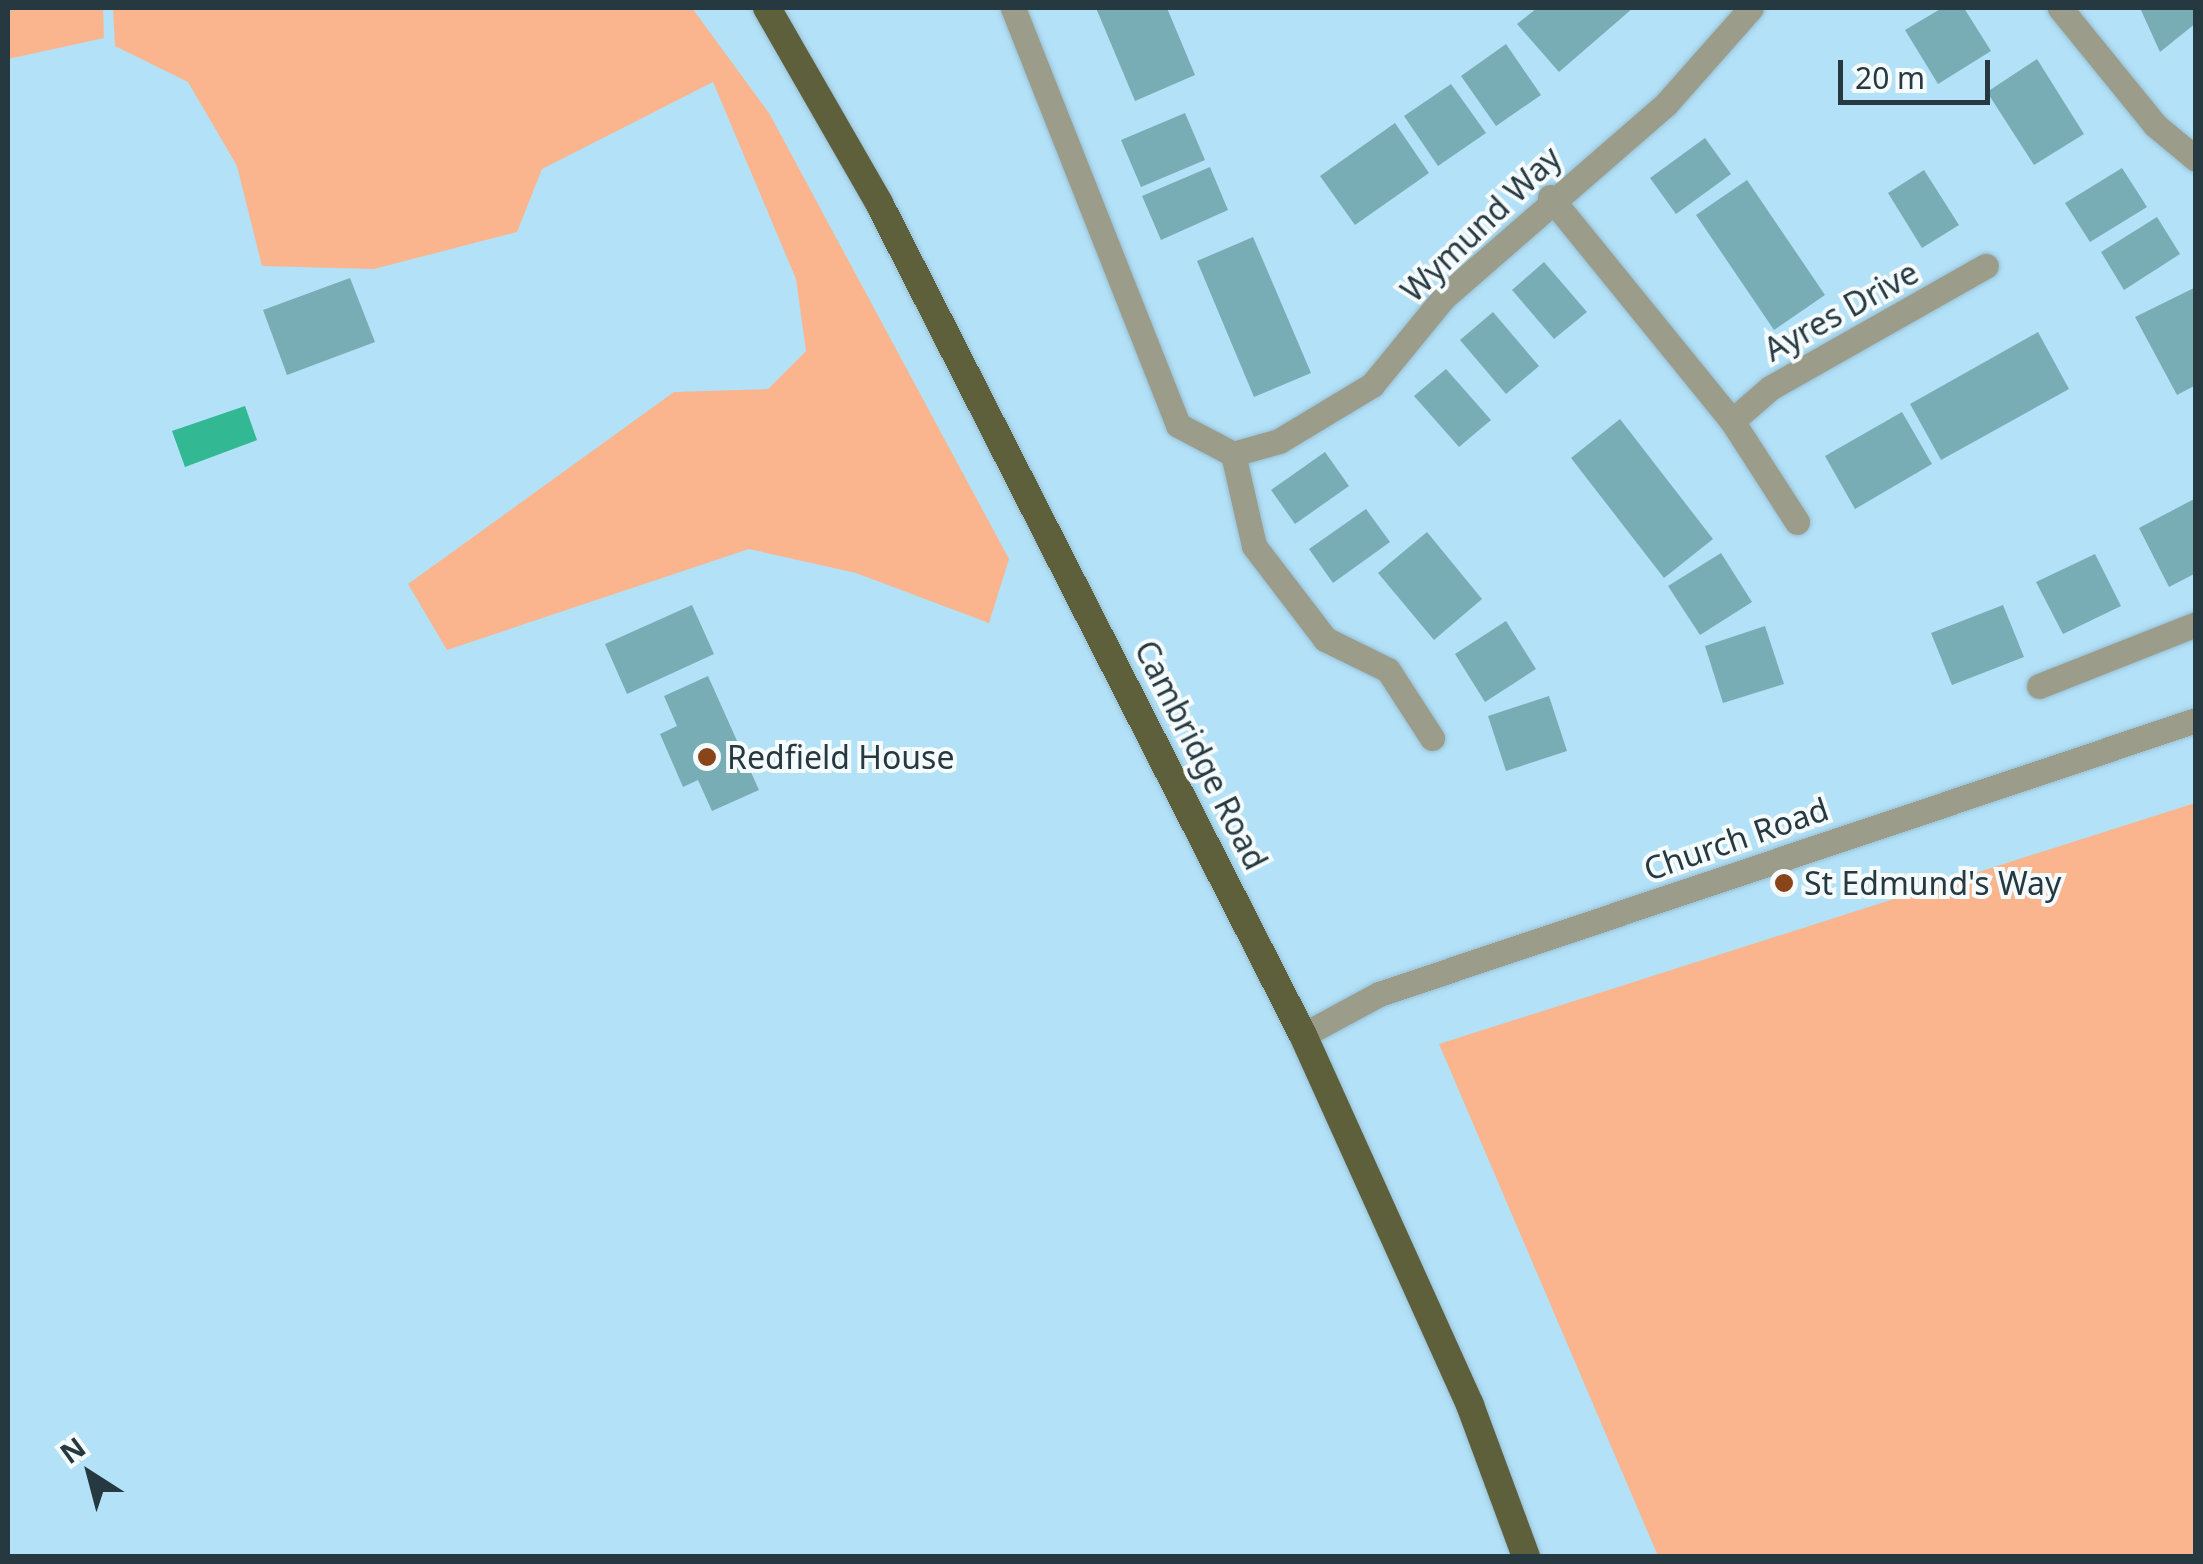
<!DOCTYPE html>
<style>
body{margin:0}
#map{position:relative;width:2203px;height:1564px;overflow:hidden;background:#b3e1f7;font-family:"Noto Sans",sans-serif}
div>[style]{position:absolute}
.green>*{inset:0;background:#fab58f}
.water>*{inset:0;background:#32b892}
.building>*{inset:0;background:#79adb6}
.roads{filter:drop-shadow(0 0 2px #97bfd3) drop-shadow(0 0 2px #97bfd3)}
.minor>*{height:25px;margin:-12.5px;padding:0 12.5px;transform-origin:12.5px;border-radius:12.5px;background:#9b9c8a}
.tertiary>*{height:25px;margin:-12.5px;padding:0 12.5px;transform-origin:12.5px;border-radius:12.5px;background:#9b9c8a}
.trunk>*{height:28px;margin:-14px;padding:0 14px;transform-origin:14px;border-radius:14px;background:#5e603c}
.dots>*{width:28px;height:28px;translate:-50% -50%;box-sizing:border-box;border:5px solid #f6fbfd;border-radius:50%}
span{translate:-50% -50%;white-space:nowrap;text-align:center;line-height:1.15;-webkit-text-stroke:8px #f6fbfd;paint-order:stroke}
.street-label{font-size:32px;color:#263941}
.poi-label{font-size:32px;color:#263941}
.left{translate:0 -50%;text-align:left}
.frame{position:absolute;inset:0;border:10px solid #263941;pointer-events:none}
.north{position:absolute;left:40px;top:1424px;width:100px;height:100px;-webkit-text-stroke:8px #f6fbfd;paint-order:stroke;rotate:324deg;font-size:28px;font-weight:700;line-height:40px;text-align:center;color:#263941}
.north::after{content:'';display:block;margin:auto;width:35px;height:45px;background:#263941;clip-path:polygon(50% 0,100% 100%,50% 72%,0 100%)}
.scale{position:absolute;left:1838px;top:60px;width:152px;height:45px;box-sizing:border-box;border:5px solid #263941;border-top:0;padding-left:12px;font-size:30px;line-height:35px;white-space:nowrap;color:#263941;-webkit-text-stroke:8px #f6fbfd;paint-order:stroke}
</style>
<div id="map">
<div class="green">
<i style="clip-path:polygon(8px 8px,103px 8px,104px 38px,8px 59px)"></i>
<i style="clip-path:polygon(113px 8px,692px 8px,769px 113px,1009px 559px,989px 623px,856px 573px,749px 549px,447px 650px,408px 584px,674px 392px,768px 389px,806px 351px,796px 279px,713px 82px,542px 169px,517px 232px,374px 269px,262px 266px,237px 166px,188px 82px,115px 46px)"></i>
<i style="clip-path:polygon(2195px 803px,2195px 1556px,1658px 1556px,1439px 1044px)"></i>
</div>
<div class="water">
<i style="clip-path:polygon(245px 406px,257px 440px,185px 467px,172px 431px)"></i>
</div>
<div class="building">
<i style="clip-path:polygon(1096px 8px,1167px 8px,1195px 75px,1135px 101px)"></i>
<i style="clip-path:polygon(1537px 8px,1633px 8px,1559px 72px,1517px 24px)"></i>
<i style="clip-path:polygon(1942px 8px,1964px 8px,1991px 51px,1938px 84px,1905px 30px)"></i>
<i style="clip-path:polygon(2140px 8px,2196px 8px,2196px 23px,2160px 52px)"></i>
<i style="clip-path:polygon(1506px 44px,1541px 95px,1496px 126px,1461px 76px)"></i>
<i style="clip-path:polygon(2037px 59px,2084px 134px,2034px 165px,1987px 92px)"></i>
<i style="clip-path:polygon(1451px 84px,1486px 133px,1438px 166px,1404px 116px)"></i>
<i style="clip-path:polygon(1185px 113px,1205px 160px,1141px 187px,1121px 140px)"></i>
<i style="clip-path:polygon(1395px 123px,1429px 173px,1355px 225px,1320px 176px)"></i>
<i style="clip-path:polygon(1705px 138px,1731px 174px,1676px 214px,1650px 178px)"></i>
<i style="clip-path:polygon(1210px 167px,1228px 210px,1161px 240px,1142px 196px)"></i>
<i style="clip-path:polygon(2122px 168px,2147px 207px,2090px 242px,2065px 203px)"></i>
<i style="clip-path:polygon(1924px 170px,1959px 225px,1922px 248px,1888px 193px)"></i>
<i style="clip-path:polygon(1747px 180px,1825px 295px,1774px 330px,1696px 215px)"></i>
<i style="clip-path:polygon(2157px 217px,2180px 254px,2124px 290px,2101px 252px)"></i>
<i style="clip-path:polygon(1253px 237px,1311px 373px,1254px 397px,1197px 261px)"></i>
<i style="clip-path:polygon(1544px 262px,1587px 312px,1554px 339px,1512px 290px)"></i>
<i style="clip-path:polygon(350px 278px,375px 342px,287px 375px,263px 310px)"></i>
<i style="clip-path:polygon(2196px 287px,2196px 385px,2177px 395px,2135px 317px)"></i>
<i style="clip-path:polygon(1493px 312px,1539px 366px,1506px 394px,1460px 340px)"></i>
<i style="clip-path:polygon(2038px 332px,2069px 389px,1941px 460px,1910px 404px)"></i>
<i style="clip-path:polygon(1446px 369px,1491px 420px,1459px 447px,1414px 396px)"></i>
<i style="clip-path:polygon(1902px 412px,1932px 464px,1855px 509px,1825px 456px)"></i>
<i style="clip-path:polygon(1620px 419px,1713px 539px,1664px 578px,1571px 458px)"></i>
<i style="clip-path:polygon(1325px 452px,1349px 486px,1295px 524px,1271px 490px)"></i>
<i style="clip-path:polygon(2196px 498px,2196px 573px,2169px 587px,2139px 528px)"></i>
<i style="clip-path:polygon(1366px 509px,1390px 542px,1333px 583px,1309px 549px)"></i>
<i style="clip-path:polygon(1427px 532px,1482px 599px,1434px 640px,1378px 573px)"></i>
<i style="clip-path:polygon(1721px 553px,1752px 602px,1700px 635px,1668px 586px)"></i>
<i style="clip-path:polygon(2095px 554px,2121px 606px,2063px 634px,2036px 582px)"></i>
<i style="clip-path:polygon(692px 605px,714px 654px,627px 694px,605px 644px)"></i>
<i style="clip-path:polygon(2003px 605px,2024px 657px,1952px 685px,1931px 633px)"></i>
<i style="clip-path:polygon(1506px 621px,1536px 669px,1485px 702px,1455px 654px)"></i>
<i style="clip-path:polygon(1765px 626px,1784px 684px,1723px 703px,1705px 646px)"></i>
<i style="clip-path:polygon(708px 676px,759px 790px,712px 811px,698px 780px,683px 787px,660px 734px,677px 726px,664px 696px)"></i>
<i style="clip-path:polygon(1549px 696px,1567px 751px,1506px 771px,1488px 716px)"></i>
</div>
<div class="roads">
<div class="minor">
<i style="left:1013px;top:8px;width:448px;rotate:68.4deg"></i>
<i style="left:1178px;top:425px;width:62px;rotate:27.8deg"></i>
<i style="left:1233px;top:454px;width:48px;rotate:-15.8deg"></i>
<i style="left:1279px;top:441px;width:109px;rotate:-31.1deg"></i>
<i style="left:1372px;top:385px;width:114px;rotate:-50.7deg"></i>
<i style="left:1444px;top:297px;width:294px;rotate:-41deg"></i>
<i style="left:1666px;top:104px;width:128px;rotate:-48.5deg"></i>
<i style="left:2060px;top:8px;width:151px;rotate:50.9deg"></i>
<i style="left:2155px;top:125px;width:53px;rotate:39.7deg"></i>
<i style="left:1550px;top:197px;width:289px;rotate:50.9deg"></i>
<i style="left:1732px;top:421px;width:120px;rotate:57.2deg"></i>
<i style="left:1732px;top:421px;width:50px;rotate:-41deg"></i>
<i style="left:1770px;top:388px;width:248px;rotate:-29.5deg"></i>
<i style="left:1233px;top:454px;width:94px;rotate:77.1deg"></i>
<i style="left:1254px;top:546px;width:117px;rotate:52.6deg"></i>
<i style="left:1325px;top:639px;width:70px;rotate:26.2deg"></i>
<i style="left:1388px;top:670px;width:81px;rotate:57.1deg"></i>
<i style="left:2039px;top:686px;width:169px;rotate:-21.5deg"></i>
</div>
<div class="tertiary">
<i style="left:1303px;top:1035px;width:86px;rotate:-28.3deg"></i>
<i style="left:1379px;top:994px;width:862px;rotate:-18.54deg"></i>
</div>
<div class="trunk">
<i style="left:767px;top:8px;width:225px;rotate:60.1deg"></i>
<i style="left:879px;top:203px;width:934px;rotate:63deg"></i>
<i style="left:1303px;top:1035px;width:406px;rotate:65.7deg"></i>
<i style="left:1470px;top:1405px;width:161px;rotate:69.7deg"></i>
</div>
</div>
<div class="dots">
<i style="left:707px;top:757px;background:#894519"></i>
<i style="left:1784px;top:883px;background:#894519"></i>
</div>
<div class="street-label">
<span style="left:1481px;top:224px;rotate:-44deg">Wymund Way</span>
<span style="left:1841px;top:311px;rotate:-29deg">Ayres Drive</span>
<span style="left:1201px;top:755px;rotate:63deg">Cambridge Road</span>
<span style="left:1736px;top:839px;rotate:-19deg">Church Road</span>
</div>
<div class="poi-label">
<span class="left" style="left:727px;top:757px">Redfield House</span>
<span class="left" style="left:1804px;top:883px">St Edmund's Way</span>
</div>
<div class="frame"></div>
<div class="north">N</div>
<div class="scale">20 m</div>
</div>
